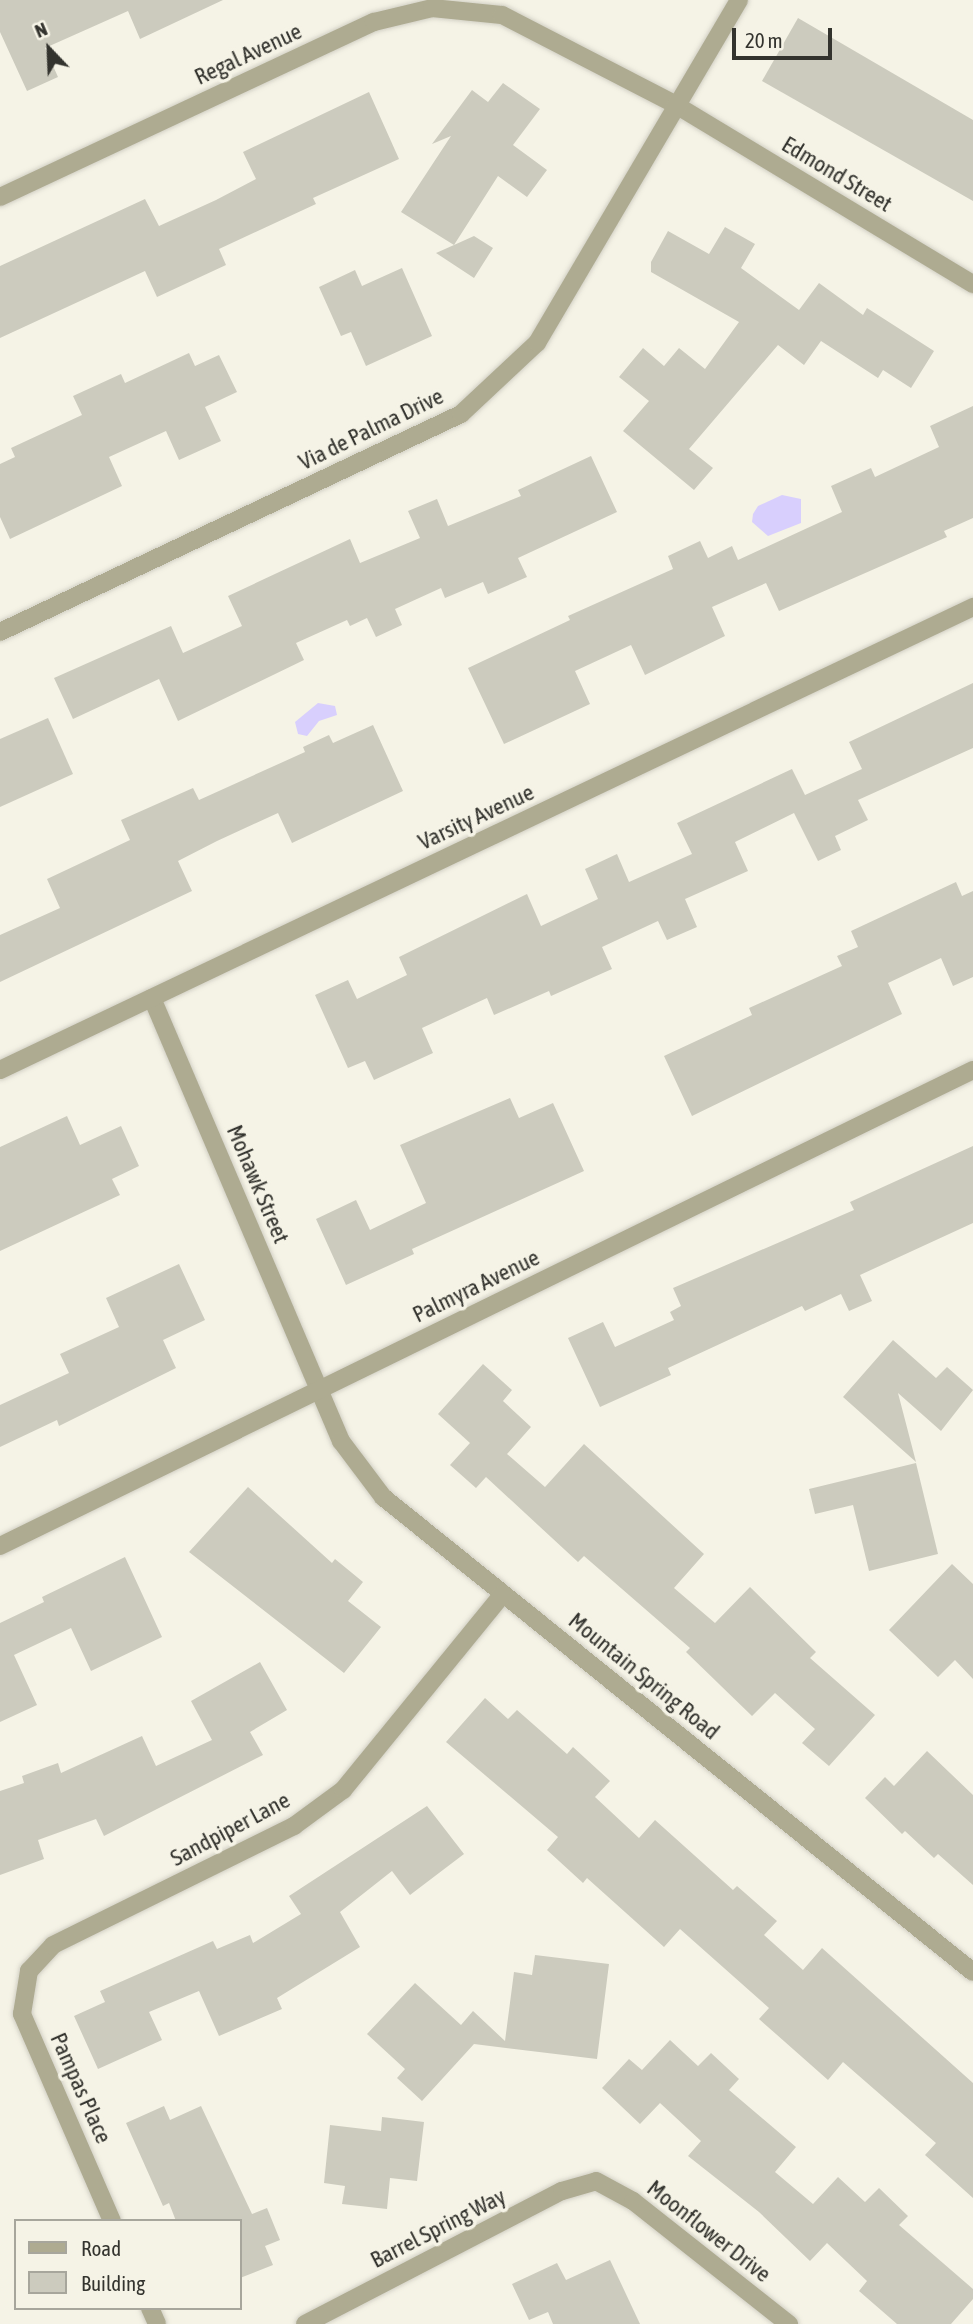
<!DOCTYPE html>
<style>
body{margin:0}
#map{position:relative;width:973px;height:2324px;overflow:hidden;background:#f5f3e6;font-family:"Asap Condensed",sans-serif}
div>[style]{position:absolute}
.water>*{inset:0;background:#d8cffd}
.building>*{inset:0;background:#cccbbe}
.roads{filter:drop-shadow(0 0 2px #d2d0c5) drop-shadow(0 0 2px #d2d0c5)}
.minor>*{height:18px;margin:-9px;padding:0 9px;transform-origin:9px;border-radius:9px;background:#aeab91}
span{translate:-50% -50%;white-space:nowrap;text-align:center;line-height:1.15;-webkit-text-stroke:7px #f5f3e6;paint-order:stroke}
.street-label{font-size:23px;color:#33332e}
.legend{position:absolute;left:14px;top:2219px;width:228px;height:91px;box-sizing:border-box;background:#f5f3e6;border:2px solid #a7a69c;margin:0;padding:9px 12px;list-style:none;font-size:21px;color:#33332e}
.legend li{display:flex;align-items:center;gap:14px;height:35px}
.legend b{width:35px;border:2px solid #a7a69c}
.north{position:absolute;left:14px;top:14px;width:70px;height:70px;-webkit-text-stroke:5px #f5f3e6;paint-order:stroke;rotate:337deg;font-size:19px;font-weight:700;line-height:28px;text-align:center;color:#33332e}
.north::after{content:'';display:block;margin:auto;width:24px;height:32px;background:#33332e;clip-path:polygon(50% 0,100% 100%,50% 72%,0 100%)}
.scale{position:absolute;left:732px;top:28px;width:100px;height:32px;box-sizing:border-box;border:4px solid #33332e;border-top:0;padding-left:9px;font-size:21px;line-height:24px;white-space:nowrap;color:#33332e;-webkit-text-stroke:5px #f5f3e6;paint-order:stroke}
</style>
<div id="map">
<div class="water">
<i style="clip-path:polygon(782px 495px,801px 499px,801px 523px,768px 536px,752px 522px,753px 514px,758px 506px)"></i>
<i style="clip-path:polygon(318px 703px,335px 706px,337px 715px,319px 721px,307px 736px,298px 734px,295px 722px)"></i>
</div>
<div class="building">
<i style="clip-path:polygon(0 0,223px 0,140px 39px,128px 11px,45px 48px,58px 77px,27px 91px,0 32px)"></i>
<i style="clip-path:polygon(798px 18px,973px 120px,973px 201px,762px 81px)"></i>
<i style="clip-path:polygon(503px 83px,540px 109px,513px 145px,547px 170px,527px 197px,498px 176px,454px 245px,474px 236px,493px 248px,474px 278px,436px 253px,454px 245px,401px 212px,451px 136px,432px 144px,472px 90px,488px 102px)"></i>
<i style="clip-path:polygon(369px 92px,399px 159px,313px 198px,316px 204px,219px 249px,226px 265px,157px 297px,145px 271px,0 338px,0 266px,145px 199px,159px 226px,216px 200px,256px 179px,243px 152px)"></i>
<i style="clip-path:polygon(725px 227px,755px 244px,741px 268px,799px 310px,819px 283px,863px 315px,867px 308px,934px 351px,911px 388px,883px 370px,878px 378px,821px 341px,804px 365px,778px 345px,689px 449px,713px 468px,694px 490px,623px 431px,649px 401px,619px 377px,643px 348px,664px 366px,679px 348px,705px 369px,739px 322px,651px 272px,651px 262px,668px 231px,709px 254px)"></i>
<i style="clip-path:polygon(402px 268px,432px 336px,366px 366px,351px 332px,341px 336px,319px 287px,355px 270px,362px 286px)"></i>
<i style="clip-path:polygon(189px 353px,195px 366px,219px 355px,237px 392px,205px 407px,221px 441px,179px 460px,166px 431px,109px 457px,122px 486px,10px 539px,0 517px,0 464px,15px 457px,11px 448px,82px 415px,73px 396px,121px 374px,125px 383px)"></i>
<i style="clip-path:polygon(973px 406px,973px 518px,944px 531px,947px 537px,779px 611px,766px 583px,712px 607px,725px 636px,645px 675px,631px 645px,575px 671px,590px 704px,504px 744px,468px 668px,570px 620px,568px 616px,673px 569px,668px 556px,700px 541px,708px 558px,732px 546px,738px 560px,842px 512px,831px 486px,871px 468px,875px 477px,939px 447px,930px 426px)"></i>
<i style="clip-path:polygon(591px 456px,617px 512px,518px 558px,527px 577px,488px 594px,483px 582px,445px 598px,441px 588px,395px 609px,402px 625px,376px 637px,367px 618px,350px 626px,347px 620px,296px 643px,304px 660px,178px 721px,159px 679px,73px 719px,54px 678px,171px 626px,183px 653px,242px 626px,228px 596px,350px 539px,360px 563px,420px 538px,408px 511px,437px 499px,448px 526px,521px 496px,518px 490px)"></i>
<i style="clip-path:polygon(973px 683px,973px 748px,858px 800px,868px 820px,835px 836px,841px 850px,818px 861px,794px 813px,735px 842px,748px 871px,685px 899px,697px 927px,667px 940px,658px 921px,602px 947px,612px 969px,551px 996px,549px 991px,494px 1015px,487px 998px,422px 1028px,433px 1053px,374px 1080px,365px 1061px,348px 1068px,315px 995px,348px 980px,357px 999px,407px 975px,399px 957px,527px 894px,541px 926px,598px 899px,585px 869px,617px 854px,629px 882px,692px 854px,677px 823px,792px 769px,805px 795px,862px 769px,849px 742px)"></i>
<i style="clip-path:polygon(48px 718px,73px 774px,0 807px,0 739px)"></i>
<i style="clip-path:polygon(373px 725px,403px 791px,292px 843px,278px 813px,217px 841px,178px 861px,192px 891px,0 982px,0 935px,60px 908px,47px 879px,130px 840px,121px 820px,193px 788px,199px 800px,305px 752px,303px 747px,329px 735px,333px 743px)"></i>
<i style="clip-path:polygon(956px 882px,962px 896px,973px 891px,973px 977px,953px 986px,941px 958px,888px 983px,902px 1014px,692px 1116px,664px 1056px,752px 1015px,749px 1008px,842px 966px,837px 956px,858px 947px,851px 931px)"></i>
<i style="clip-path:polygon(510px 1098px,519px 1118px,553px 1103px,584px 1171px,412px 1249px,414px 1254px,346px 1285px,316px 1219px,356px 1200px,370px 1230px,426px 1203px,400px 1145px)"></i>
<i style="clip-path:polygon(67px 1116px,80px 1145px,121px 1126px,139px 1166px,112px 1179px,120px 1195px,0 1251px,0 1147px)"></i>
<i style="clip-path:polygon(973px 1146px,973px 1223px,860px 1275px,872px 1301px,849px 1311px,841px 1294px,805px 1311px,802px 1306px,668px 1368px,671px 1375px,600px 1407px,568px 1338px,603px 1322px,615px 1347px,674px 1320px,670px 1312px,681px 1306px,673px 1288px,854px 1210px,850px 1202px)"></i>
<i style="clip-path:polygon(179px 1264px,205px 1320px,163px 1340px,176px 1368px,59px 1426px,57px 1420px,0 1447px,0 1405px,69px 1373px,60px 1354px,119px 1327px,106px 1298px)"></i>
<i style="clip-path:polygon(893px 1340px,936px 1378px,947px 1367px,973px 1390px,941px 1431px,898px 1393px,916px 1462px,843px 1397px)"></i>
<i style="clip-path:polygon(483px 1364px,512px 1390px,503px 1401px,531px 1427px,507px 1454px,545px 1487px,584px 1444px,704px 1554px,674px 1588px,715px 1623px,750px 1587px,816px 1652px,810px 1658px,875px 1715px,829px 1766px,802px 1743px,815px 1729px,775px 1693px,752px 1716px,686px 1652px,690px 1648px,584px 1556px,578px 1562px,486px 1477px,476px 1488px,450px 1465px,470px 1443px,438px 1414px)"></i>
<i style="clip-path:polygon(916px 1463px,938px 1554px,869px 1571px,853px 1505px,815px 1514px,809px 1489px)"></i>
<i style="clip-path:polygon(248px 1487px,332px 1563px,335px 1559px,363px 1582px,348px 1601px,381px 1627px,344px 1673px,189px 1552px)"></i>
<i style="clip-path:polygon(125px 1557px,162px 1637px,91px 1671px,71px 1628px,14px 1655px,37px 1705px,0 1722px,0 1623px,44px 1602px,42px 1597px)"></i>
<i style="clip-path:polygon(952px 1564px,973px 1584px,973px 1679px,955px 1660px,938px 1677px,889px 1630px)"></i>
<i style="clip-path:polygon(260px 1662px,287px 1710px,250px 1732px,263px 1755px,104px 1836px,96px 1819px,38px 1840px,44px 1859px,0 1875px,0 1791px,24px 1783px,22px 1776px,58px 1763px,61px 1773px,142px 1736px,156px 1766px,212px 1740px,191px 1701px)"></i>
<i style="clip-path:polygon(485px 1698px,508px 1719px,517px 1710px,567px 1754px,573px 1747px,610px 1781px,595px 1797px,639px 1838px,655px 1820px,733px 1890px,737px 1886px,777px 1921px,764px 1935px,803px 1970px,822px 1948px,973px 2083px,973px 2198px,925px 2155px,936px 2143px,843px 2062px,828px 2080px,759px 2019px,769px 2008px,680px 1929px,664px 1947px,587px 1878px,583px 1883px,547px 1850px,558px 1837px,446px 1742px)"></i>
<i style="clip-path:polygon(927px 1751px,973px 1795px,973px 1885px,938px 1854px,934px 1858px,905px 1831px,902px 1834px,865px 1798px,885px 1777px,894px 1786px)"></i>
<i style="clip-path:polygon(427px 1806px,464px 1854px,410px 1895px,392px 1871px,340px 1912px,360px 1947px,277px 1998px,282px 2009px,219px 2036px,199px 1991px,149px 2012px,162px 2040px,98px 2069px,74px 2016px,105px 2002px,100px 1991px,213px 1941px,217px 1949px,250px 1935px,253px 1943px,301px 1914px,289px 1896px)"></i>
<i style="clip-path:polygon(535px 1955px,609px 1964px,597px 2059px,474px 2044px,422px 2101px,397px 2078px,405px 2069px,367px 2034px,415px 1983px,461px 2025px,473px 2011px,505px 2041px,514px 1972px,532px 1975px)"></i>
<i style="clip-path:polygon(670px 2040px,698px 2066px,711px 2053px,739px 2079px,729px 2090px,796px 2147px,775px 2172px,813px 2204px,838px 2177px,865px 2202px,879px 2188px,908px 2216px,899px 2225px,973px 2289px,973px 2299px,951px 2324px,897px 2324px,859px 2291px,867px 2281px,827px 2243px,810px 2261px,759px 2212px,688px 2156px,701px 2141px,660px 2103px,640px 2124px,602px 2088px,629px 2059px,642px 2070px)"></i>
<i style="clip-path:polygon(164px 2106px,170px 2120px,201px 2106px,252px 2214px,267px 2208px,280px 2240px,265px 2246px,273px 2265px,240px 2278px,240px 2221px,176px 2221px,169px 2203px,163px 2206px,126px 2123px)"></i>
<i style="clip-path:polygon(382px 2117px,424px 2122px,417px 2181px,390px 2178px,387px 2209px,342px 2204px,345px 2186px,324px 2183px,330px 2125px,381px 2131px)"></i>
<i style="clip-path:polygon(610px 2260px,640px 2324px,553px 2324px,548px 2312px,529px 2320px,512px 2284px,557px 2263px,566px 2280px)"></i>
</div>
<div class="roads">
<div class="minor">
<i style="left:0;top:197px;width:413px;rotate:-25.1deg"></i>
<i style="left:374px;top:22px;width:60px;rotate:-13.6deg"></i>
<i style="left:432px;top:8px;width:70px;rotate:5.7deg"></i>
<i style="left:502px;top:15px;width:196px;rotate:27.3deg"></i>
<i style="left:676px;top:105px;width:347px;rotate:31.1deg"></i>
<i style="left:0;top:632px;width:510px;rotate:-25.31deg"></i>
<i style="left:461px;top:414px;width:104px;rotate:-43.1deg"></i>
<i style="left:537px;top:343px;width:398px;rotate:-59.5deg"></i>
<i style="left:152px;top:998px;width:482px;rotate:66.9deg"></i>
<i style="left:341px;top:1441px;width:70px;rotate:53.1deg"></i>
<i style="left:383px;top:1497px;width:757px;rotate:38.84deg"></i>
<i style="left:0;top:1070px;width:1078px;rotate:-25.45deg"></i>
<i style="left:0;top:1546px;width:1083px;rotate:-26.07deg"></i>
<i style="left:112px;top:2221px;width:226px;rotate:-113.5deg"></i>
<i style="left:22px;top:2014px;width:44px;rotate:-80.8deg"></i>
<i style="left:29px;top:1971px;width:35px;rotate:-47deg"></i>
<i style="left:53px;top:1945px;width:269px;rotate:-26.3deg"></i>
<i style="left:294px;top:1826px;width:61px;rotate:-36.3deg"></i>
<i style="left:343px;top:1790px;width:253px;rotate:-50.8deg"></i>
<i style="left:150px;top:2308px;width:17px;rotate:66deg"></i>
<i style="left:305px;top:2324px;width:289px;rotate:-27.4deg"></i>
<i style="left:562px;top:2191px;width:35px;rotate:-16deg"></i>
<i style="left:596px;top:2181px;width:42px;rotate:28.4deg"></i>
<i style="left:633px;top:2201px;width:199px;rotate:38.3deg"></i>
</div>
</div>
<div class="street-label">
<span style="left:248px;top:54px;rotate:-25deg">Regal Avenue</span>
<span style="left:837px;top:174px;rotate:31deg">Edmond Street</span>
<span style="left:371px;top:429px;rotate:-26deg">Via de Palma Drive</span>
<span style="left:476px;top:817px;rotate:-25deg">Varsity Avenue</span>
<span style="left:258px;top:1184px;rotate:67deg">Mohawk Street</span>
<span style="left:476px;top:1286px;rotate:-26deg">Palmyra Avenue</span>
<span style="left:644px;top:1676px;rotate:39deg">Mountain Spring Road</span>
<span style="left:230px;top:1829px;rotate:-28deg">Sandpiper Lane</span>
<span style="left:81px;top:2088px;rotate:66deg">Pampas Place</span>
<span style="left:438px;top:2228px;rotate:-27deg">Barrel Spring Way</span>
<span style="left:709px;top:2231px;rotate:38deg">Moonflower Drive</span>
</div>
<ul class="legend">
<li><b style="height:9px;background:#aeab91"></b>Road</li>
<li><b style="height:19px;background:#cccbbe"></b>Building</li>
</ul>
<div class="north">N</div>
<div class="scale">20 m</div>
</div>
